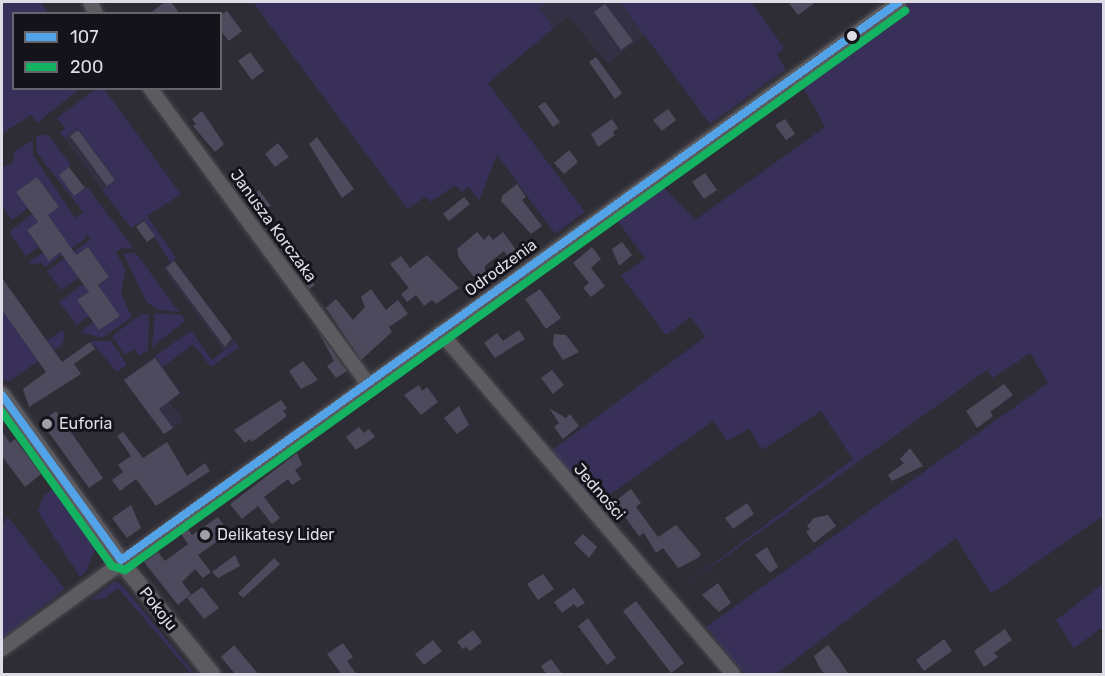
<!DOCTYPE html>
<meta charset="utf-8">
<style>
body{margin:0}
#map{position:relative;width:1105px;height:676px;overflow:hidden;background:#2e2c34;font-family:Rubik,sans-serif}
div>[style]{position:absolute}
.built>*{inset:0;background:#333044}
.green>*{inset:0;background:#383058}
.building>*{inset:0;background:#4e4a5d}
.roads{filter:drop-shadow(0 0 2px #4b4a50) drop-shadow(0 0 2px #4b4a50)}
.minor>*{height:14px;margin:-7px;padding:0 7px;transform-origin:7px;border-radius:7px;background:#5b5b60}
.tertiary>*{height:16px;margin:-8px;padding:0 8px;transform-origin:8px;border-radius:8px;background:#5b5b60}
.bus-1>*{height:8px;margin:-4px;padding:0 4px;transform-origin:4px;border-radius:4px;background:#53a3e8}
.bus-2>*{height:8px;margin:-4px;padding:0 4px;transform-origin:4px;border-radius:4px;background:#13b361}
.dots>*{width:16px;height:16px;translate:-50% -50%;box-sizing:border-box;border:3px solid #14131a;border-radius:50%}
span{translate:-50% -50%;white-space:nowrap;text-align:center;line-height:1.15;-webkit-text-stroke:6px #14131a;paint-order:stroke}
.street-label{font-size:16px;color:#dedde7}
.poi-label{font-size:16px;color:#dedde7}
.left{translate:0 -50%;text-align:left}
.frame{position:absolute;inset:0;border:3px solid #dedde7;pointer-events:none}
.legend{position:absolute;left:12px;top:12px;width:210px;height:78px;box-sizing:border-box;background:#14131a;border:2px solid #65646c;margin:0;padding:8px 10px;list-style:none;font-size:18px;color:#dedde7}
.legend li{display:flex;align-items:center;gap:12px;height:30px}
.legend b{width:30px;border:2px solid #65646c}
</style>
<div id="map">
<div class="built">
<i style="clip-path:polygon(548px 2px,620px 2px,645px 35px,608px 64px,568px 17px,554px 28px,539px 9px)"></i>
<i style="clip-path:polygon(78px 129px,117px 180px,102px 190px,64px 138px)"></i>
<i style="clip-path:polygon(174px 259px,235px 342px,224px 351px,162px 268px)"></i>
<i style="clip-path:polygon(155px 356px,181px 393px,169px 402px,184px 420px,164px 435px,123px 380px)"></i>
</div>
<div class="green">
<i style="clip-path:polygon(2px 2px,40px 2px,49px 13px,14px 14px,14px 88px,80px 89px,37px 123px,31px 115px,2px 134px)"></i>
<i style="clip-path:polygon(253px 2px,548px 2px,539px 9px,554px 28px,488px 83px,585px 212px,555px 234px,497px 155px,479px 201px,469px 187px,462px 192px,455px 185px,431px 202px,425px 197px,407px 209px)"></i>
<i style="clip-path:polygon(620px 2px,751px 2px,784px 48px,777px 54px,786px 69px,710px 124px)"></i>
<i style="clip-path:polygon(909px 2px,1103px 2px,1103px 516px,991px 594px,956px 538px,776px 674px,744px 674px,706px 627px,1048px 383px,1030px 353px,993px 378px,987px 370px,673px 594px,853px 459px,821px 411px,762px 450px,749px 429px,727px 441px,713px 421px,597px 504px,551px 451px,705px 337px,691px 317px,666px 335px,621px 276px,645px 258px,613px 215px,658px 182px,695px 220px,825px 127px,800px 81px)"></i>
<i style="clip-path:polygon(95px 89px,104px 89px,181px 194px,147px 216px,176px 258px,170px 262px,144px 220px,131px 228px,102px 190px,116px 180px,78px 129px,64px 138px,60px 133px,65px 128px,57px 118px)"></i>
<i style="clip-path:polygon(42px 134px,49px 136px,71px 165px,59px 175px,74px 196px,87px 187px,134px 249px,121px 248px,116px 252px,125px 269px,121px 294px,132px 317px,102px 338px,80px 332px,93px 322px,100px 330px,120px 316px,98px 285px,109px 277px,88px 247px,67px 261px,79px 278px,61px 290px,47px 271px,91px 239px,86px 234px,85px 239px,45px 267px,41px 263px,34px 265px,29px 262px,43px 252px,49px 260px,69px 246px,48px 215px,59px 207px,37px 177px,17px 192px,28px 208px,12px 220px,2px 206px,2px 167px,13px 163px,14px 152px,33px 140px,33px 155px,75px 218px,83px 212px,37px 153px,36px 137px)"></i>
<i style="clip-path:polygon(32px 214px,38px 222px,27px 230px,38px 247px,26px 256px,9px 232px)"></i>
<i style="clip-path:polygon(123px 253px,136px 253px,179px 312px,158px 310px,146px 301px)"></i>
<i style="clip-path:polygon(83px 284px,89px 292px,77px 300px,89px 316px,76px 325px,59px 302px)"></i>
<i style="clip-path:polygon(2px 310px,38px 360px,53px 349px,47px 341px,62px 330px,65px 336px,62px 345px,8px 382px,2px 378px)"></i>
<i style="clip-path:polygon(143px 313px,149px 315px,148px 350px,139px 356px,134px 349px,125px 355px,112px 336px)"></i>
<i style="clip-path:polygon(155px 313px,182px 315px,185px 321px,152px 347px)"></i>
<i style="clip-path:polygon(191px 331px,212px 360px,235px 342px,239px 347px,211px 367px,193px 344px,163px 367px,155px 356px)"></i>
<i style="clip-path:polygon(90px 341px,111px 341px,127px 365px,117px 372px)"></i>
<i style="clip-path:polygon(55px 488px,97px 545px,86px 572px,80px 577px,38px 512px,44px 495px)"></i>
<i style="clip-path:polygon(8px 517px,65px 589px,2px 639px,2px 524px)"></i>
<i style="clip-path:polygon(115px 581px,123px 586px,195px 674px,191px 674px,118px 588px,105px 598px,91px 600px,2px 667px)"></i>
<i style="clip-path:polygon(1103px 584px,1103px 627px,1074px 648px,1056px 620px)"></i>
</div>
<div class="building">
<i style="clip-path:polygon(165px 2px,171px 2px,180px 14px,149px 14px)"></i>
<i style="clip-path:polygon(788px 2px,816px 2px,798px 15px)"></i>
<i style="clip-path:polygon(605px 4px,633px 41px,621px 50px,594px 12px)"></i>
<i style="clip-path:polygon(227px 11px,242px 31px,229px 41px,220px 30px,220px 15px)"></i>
<i style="clip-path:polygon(250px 52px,264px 71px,252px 80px,238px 61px)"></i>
<i style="clip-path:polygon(596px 57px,622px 93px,615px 99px,589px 62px)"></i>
<i style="clip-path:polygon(545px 102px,560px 122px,553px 127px,538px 106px)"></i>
<i style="clip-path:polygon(668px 109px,676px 120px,662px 131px,653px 120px)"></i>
<i style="clip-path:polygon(202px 111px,224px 144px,215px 152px,193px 126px,196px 124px,192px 119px)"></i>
<i style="clip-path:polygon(612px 119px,618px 128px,613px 132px,615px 135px,598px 147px,591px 134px)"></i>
<i style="clip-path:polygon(785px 119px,795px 134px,786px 140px,775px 125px)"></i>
<i style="clip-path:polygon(78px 130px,115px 180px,107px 186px,70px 136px)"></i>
<i style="clip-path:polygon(317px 137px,354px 189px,342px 198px,309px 144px)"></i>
<i style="clip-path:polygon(278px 143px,289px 157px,275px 167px,265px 154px)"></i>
<i style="clip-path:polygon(569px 150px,578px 162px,564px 174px,554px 163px)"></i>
<i style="clip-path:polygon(69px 167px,85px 188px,74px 196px,59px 175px)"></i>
<i style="clip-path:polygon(705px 173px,717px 190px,704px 199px,692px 182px)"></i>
<i style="clip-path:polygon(37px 177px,59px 207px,48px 215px,76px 255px,88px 247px,109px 277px,98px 285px,120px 316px,99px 330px,77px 300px,89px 292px,60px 252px,49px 261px,27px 230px,38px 222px,16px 192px)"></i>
<i style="clip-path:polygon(517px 184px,526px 197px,522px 200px,542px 226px,531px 234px,501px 201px,502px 196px)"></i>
<i style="clip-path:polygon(259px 190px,271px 206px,256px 213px,246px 200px)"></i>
<i style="clip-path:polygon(464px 197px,470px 204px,449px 221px,443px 214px)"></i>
<i style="clip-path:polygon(144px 221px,155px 236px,147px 242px,136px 227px)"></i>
<i style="clip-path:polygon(477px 232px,484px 240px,489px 235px,493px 240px,503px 232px,517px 251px,509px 258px,504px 251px,485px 266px,485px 277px,478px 282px,459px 258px,457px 249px)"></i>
<i style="clip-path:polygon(622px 242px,632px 255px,619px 266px,612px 249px)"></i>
<i style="clip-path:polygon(296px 247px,305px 257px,298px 263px,315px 285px,309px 289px,282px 251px)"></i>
<i style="clip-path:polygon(592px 247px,601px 259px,591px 268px,605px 286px,591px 297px,583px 288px,589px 283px,573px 263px)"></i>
<i style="clip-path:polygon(427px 255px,459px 288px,436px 304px,432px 300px,424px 306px,416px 295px,407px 302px,401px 294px,409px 288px,390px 264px,401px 256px,410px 268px)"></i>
<i style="clip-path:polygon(174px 261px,232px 338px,225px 347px,166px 268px)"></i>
<i style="clip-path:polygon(2px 278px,62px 362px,90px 342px,95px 349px,74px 364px,81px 374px,29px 407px,23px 389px,46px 372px,2px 310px)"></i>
<i style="clip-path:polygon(371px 289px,386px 310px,398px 300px,408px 314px,389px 327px,392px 332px,361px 360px,326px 308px,336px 299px,353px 320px,365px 307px,361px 297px)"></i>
<i style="clip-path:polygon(540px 289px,561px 318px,546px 329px,525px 299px)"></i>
<i style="clip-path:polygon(519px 330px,525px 339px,495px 358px,484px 343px,497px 333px,503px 341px)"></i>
<i style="clip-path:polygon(318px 331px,347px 371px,336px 378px,327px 366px,334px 361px)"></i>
<i style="clip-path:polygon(554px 334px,566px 335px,579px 352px,563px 360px,553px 345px)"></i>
<i style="clip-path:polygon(155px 358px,180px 393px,159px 409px,173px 428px,164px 434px,124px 380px)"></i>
<i style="clip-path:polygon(303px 361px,318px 380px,301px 389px,289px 371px)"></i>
<i style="clip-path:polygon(552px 370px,564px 385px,553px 394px,541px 378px)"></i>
<i style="clip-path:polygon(1004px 384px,1013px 395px,990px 412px,993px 416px,977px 428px,966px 411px)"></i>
<i style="clip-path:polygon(419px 385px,422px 391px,427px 387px,438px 402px,421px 415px,404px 395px)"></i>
<i style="clip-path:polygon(281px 400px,287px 408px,283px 411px,287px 416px,252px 442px,250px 439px,245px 443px,234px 430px)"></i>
<i style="clip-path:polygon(459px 406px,469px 425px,457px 434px,444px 418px)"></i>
<i style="clip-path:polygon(549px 408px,566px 418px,570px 414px,579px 426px,563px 439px,554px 427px,559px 423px)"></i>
<i style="clip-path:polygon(56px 411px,103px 478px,89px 488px,41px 422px)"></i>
<i style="clip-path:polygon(359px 427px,364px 433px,369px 429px,375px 437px,356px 450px,346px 437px)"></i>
<i style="clip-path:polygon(2px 432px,10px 443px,15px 439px,41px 474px,25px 487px,2px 456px)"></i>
<i style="clip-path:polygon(123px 432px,143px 458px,167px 442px,187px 476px,205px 463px,210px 471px,156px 506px,136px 479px,120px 491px,112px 480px,123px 472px,118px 465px,131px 456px,117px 436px)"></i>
<i style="clip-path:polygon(910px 448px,923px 466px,892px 481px,888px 475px,904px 463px,900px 459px)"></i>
<i style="clip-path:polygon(297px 453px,302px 465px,295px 470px,301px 479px,292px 485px,288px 479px,264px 497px,280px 518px,272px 524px,258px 506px,242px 519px,230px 504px)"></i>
<i style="clip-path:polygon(631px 489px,641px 503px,636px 507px,658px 537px,676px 525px,701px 554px,698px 558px,678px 568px,663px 548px,656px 553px,644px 533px,639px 536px,614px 502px)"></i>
<i style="clip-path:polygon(747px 503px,754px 514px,733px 529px,725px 518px)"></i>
<i style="clip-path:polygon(131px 505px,141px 528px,127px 538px,112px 518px)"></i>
<i style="clip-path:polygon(828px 515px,836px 526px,814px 543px,806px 532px,810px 529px,807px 526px,814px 518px)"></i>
<i style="clip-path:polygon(218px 517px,229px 533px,198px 555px,211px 572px,203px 578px,195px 569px,182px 582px,191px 594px,178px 605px,144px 562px,158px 552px,165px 561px,188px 544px,181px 534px,188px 529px,192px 535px)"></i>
<i style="clip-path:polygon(583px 534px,597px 547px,589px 558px,574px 543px)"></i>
<i style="clip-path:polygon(767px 547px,778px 567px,770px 573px,755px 555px)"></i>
<i style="clip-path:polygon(235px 555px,240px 566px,218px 578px,212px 572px)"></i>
<i style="clip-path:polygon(274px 558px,280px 564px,243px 598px,238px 593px)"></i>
<i style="clip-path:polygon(543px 574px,554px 589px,538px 600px,527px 584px)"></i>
<i style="clip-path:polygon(718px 583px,731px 603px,719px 612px,702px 595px)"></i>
<i style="clip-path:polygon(202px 587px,219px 608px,204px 619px,187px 598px)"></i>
<i style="clip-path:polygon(574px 588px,585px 603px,577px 608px,574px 604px,562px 613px,554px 602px)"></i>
<i style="clip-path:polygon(636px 601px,684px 663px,671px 673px,623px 611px)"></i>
<i style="clip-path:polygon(588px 618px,616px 658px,607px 665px,578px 626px)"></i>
<i style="clip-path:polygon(1005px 629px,1012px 640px,994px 653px,998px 657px,984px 667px,974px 651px)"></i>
<i style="clip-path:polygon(473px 630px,482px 642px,470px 651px,466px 647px,463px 649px,457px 642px)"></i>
<i style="clip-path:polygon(944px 639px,952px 651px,924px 671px,916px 660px)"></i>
<i style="clip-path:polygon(433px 640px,442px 651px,424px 665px,415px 654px)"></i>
<i style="clip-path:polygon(343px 643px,353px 657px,347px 661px,357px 675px,342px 675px,327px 654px)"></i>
<i style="clip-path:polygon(234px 645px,259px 675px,236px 675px,221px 657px)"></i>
<i style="clip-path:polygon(828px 645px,840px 661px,849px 675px,825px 675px,818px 665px,814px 656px)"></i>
<i style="clip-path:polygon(551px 659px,563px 675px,547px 675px,541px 666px)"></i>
</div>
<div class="roads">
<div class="minor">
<i style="left:90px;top:2px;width:13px;rotate:63deg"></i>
<i style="left:150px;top:88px;width:368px;rotate:53.6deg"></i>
<i style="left:440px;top:332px;width:450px;rotate:49.4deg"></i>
<i style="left:2px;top:649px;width:1106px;rotate:-35.8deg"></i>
</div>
<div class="tertiary">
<i style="left:2px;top:395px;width:219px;rotate:54.3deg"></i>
<i style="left:130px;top:573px;width:130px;rotate:50.9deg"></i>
</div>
</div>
<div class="bus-1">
<i style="left:2px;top:395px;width:203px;rotate:54.2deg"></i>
<i style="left:121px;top:560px;width:957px;rotate:-35.65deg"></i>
</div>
<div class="bus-2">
<i style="left:2px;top:412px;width:189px;rotate:54.5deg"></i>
<i style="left:112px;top:566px;width:14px;rotate:17deg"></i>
<i style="left:125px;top:570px;width:960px;rotate:-35.63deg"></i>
</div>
<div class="dots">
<i style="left:852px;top:36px;background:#dedde7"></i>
<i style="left:47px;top:424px;background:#a09fa8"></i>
<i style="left:205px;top:535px;background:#a09fa8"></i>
</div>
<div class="street-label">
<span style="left:273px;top:226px;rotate:54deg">Janusza Korczaka</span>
<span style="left:501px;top:268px;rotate:-36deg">Odrodzenia</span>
<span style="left:599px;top:492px;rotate:49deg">Jedności</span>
<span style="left:158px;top:609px;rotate:52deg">Pokoju</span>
</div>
<div class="poi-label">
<span class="left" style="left:59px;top:424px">Euforia</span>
<span class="left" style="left:217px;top:535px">Delikatesy Lider</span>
</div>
<div class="frame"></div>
<ul class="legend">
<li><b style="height:8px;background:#53a3e8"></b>107</li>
<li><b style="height:8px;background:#13b361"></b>200</li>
</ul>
</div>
